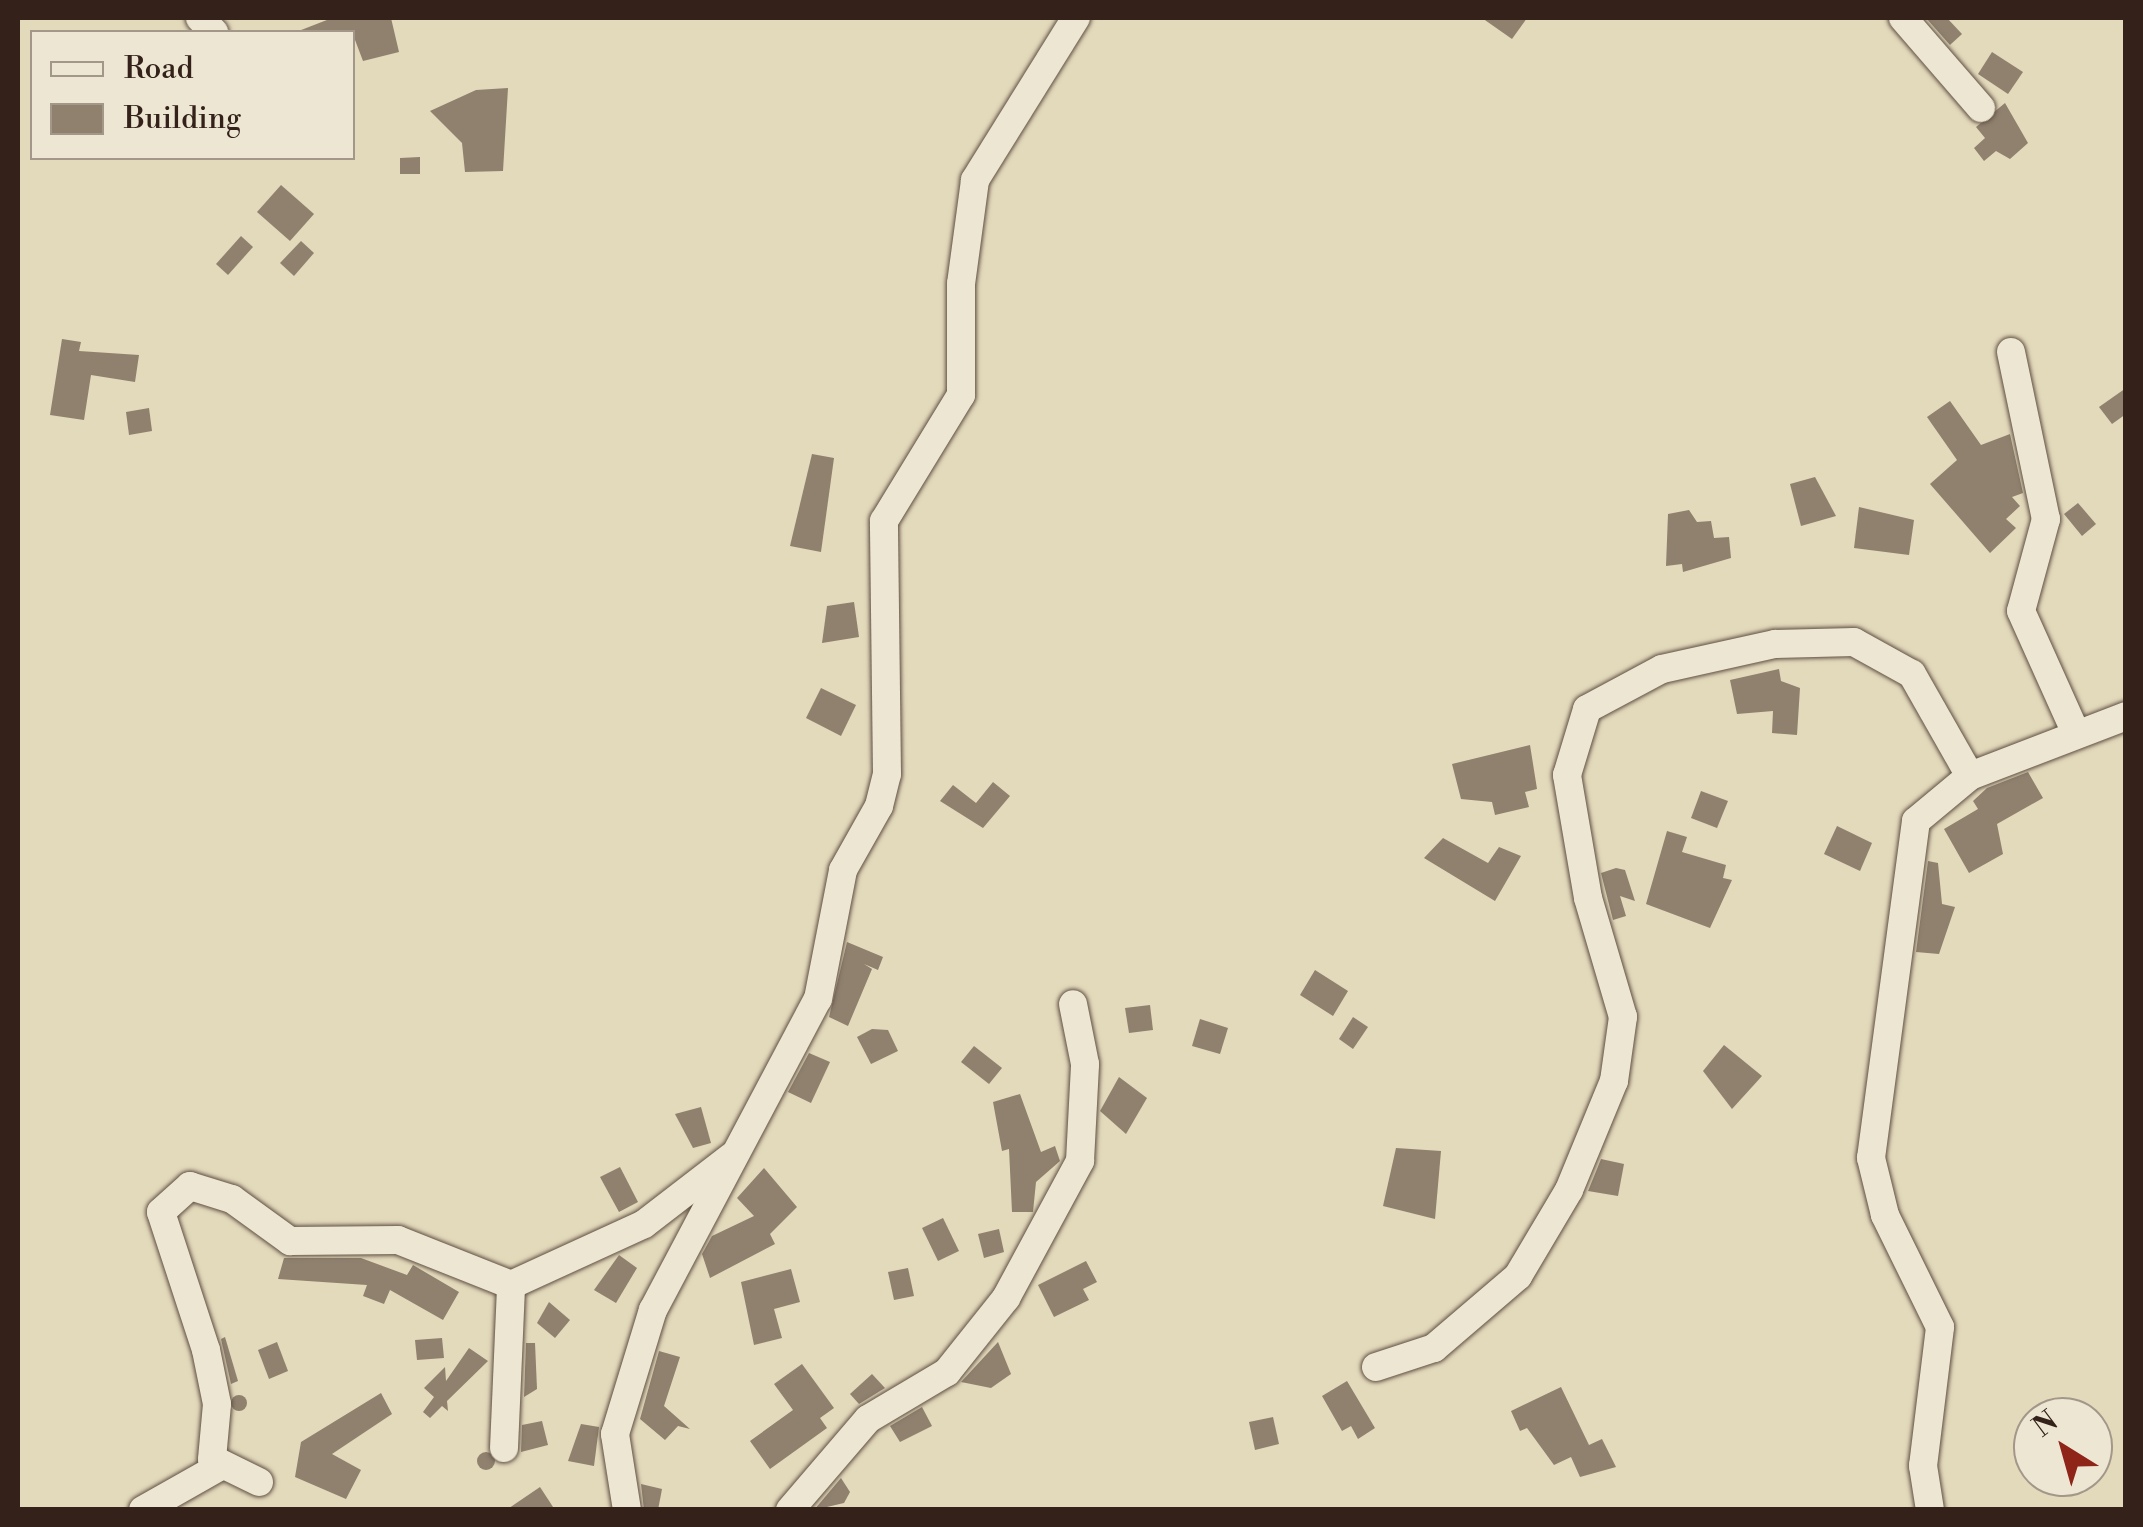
<!DOCTYPE html>
<style>
body{margin:0}
#map{position:relative;width:2143px;height:1527px;overflow:hidden;background:#e3d9bb;font-family:"Libre Bodoni",serif}
div>[style]{position:absolute}
.building>*{inset:0;background:#8f816e}
.round{border-radius:50%}
.roads{filter:drop-shadow(0 0 2px #5f4f42) drop-shadow(0 0 2px #5f4f42)}
.minor>*{height:28px;margin:-14px;padding:0 14px;transform-origin:14px;border-radius:14px;background:#ede6d3}
span{translate:-50% -50%;white-space:nowrap;text-align:center;line-height:1.15;-webkit-text-stroke:8px #ede6d3;paint-order:stroke}
.frame{position:absolute;inset:0;border:20px solid #33211a;pointer-events:none}
.legend{position:absolute;left:30px;top:30px;width:325px;height:130px;box-sizing:border-box;background:#ede6d3;border:2px solid #a39789;margin:0;padding:12px 18px;list-style:none;font-size:30px;color:#33211a}
.legend li{display:flex;align-items:center;gap:20px;height:50px}
.legend b{width:50px;border:2px solid #a39789}
.north{position:absolute;left:2013px;top:1397px;width:100px;height:100px;box-sizing:border-box;background:#ede6d3;border:2px solid #a39789;border-radius:50%;rotate:323deg;font-size:28px;font-weight:700;line-height:40px;text-align:center;color:#33211a}
.north::after{content:'';display:block;margin:auto;width:35px;height:45px;background:#8f2418;clip-path:polygon(50% 0,100% 100%,50% 72%,0 100%)}
</style>
<div id="map">
<div class="building">
<i style="clip-path:polygon(332px 18px,391px 18px,399px 52px,363px 61px,352px 32px,296px 32px)"></i>
<i style="clip-path:polygon(1482px 18px,1527px 18px,1512px 39px)"></i>
<i style="clip-path:polygon(1926px 18px,1947px 18px,1962px 34px,1950px 45px)"></i>
<i style="clip-path:polygon(1992px 52px,2023px 72px,2008px 94px,1978px 74px)"></i>
<i style="clip-path:polygon(508px 88px,503px 171px,465px 172px,462px 143px,430px 111px,476px 90px)"></i>
<i style="clip-path:polygon(2005px 103px,2028px 143px,2010px 159px,1996px 151px,1984px 161px,1974px 148px,1985px 138px,1976px 127px)"></i>
<i style="clip-path:polygon(420px 157px,420px 174px,400px 174px,400px 158px)"></i>
<i style="clip-path:polygon(281px 185px,314px 214px,290px 241px,257px 212px)"></i>
<i style="clip-path:polygon(241px 236px,253px 247px,228px 275px,216px 264px)"></i>
<i style="clip-path:polygon(301px 241px,314px 253px,294px 276px,280px 263px)"></i>
<i style="clip-path:polygon(62px 339px,81px 342px,79px 351px,139px 355px,135px 382px,91px 375px,84px 420px,50px 415px)"></i>
<i style="clip-path:polygon(2126px 388px,2126px 414px,2112px 424px,2099px 407px)"></i>
<i style="clip-path:polygon(1950px 401px,1981px 445px,2010px 434px,2023px 493px,2012px 497px,2020px 506px,2006px 519px,2016px 528px,1990px 553px,1930px 484px,1957px 460px,1927px 417px)"></i>
<i style="clip-path:polygon(149px 408px,152px 431px,129px 435px,126px 412px)"></i>
<i style="clip-path:polygon(812px 454px,834px 458px,821px 552px,790px 546px)"></i>
<i style="clip-path:polygon(1815px 477px,1836px 516px,1801px 526px,1790px 484px)"></i>
<i style="clip-path:polygon(2078px 503px,2096px 524px,2082px 536px,2064px 514px)"></i>
<i style="clip-path:polygon(1859px 507px,1914px 520px,1909px 555px,1854px 548px)"></i>
<i style="clip-path:polygon(1689px 510px,1697px 522px,1711px 521px,1714px 538px,1729px 537px,1731px 558px,1683px 572px,1682px 564px,1666px 566px,1668px 514px)"></i>
<i style="clip-path:polygon(854px 602px,859px 637px,822px 643px,827px 606px)"></i>
<i style="clip-path:polygon(1779px 669px,1781px 681px,1800px 688px,1797px 735px,1772px 733px,1773px 711px,1737px 714px,1730px 680px)"></i>
<i style="clip-path:polygon(821px 688px,856px 705px,841px 736px,806px 718px)"></i>
<i style="clip-path:polygon(1530px 745px,1537px 789px,1525px 792px,1529px 807px,1495px 815px,1492px 802px,1461px 799px,1452px 764px)"></i>
<i style="clip-path:polygon(2028px 772px,2043px 798px,1997px 824px,2003px 854px,1969px 873px,1944px 829px,1978px 809px,1973px 801px,1987px 788px)"></i>
<i style="clip-path:polygon(993px 782px,1010px 796px,983px 828px,940px 801px,953px 785px,976px 803px)"></i>
<i style="clip-path:polygon(1701px 791px,1728px 801px,1717px 828px,1691px 818px)"></i>
<i style="clip-path:polygon(1837px 826px,1872px 843px,1860px 871px,1824px 854px)"></i>
<i style="clip-path:polygon(1667px 831px,1687px 837px,1682px 852px,1726px 865px,1723px 878px,1732px 880px,1710px 928px,1646px 904px)"></i>
<i style="clip-path:polygon(1443px 838px,1488px 863px,1499px 847px,1521px 856px,1495px 901px,1424px 858px)"></i>
<i style="clip-path:polygon(1928px 861px,1938px 863px,1942px 904px,1955px 907px,1939px 954px,1916px 952px)"></i>
<i style="clip-path:polygon(1616px 868px,1625px 870px,1635px 901px,1620px 896px,1626px 916px,1613px 920px,1601px 873px)"></i>
<i style="clip-path:polygon(847px 942px,883px 957px,878px 970px,864px 964px,872px 969px,848px 1026px,829px 1017px)"></i>
<i style="clip-path:polygon(1315px 970px,1348px 991px,1333px 1016px,1300px 995px)"></i>
<i style="clip-path:polygon(1150px 1005px,1153px 1030px,1129px 1033px,1125px 1008px)"></i>
<i style="clip-path:polygon(1353px 1017px,1368px 1027px,1353px 1049px,1339px 1039px)"></i>
<i style="clip-path:polygon(1200px 1019px,1228px 1028px,1220px 1054px,1192px 1046px)"></i>
<i style="clip-path:polygon(872px 1029px,888px 1030px,898px 1051px,871px 1064px,857px 1037px)"></i>
<i style="clip-path:polygon(1724px 1045px,1762px 1076px,1732px 1109px,1703px 1071px)"></i>
<i style="clip-path:polygon(974px 1046px,1002px 1068px,989px 1084px,961px 1062px)"></i>
<i style="clip-path:polygon(809px 1053px,830px 1062px,811px 1103px,788px 1092px)"></i>
<i style="clip-path:polygon(1119px 1077px,1147px 1098px,1126px 1134px,1100px 1111px)"></i>
<i style="clip-path:polygon(1020px 1094px,1041px 1152px,1055px 1146px,1060px 1161px,1036px 1182px,1033px 1212px,1012px 1212px,1009px 1149px,1002px 1151px,993px 1102px)"></i>
<i style="clip-path:polygon(701px 1107px,711px 1143px,693px 1148px,675px 1114px)"></i>
<i style="clip-path:polygon(1396px 1148px,1441px 1151px,1435px 1219px,1383px 1206px)"></i>
<i style="clip-path:polygon(1601px 1159px,1624px 1164px,1618px 1196px,1588px 1191px)"></i>
<i style="clip-path:polygon(620px 1167px,638px 1202px,619px 1212px,600px 1177px)"></i>
<i style="clip-path:polygon(764px 1168px,797px 1207px,770px 1234px,775px 1244px,710px 1278px,702px 1254px,712px 1236px,754px 1216px,737px 1198px)"></i>
<i style="clip-path:polygon(943px 1218px,959px 1251px,938px 1261px,922px 1228px)"></i>
<i style="clip-path:polygon(999px 1229px,1004px 1252px,984px 1258px,978px 1234px)"></i>
<i style="clip-path:polygon(619px 1255px,637px 1268px,616px 1303px,594px 1290px)"></i>
<i style="clip-path:polygon(284px 1258px,361px 1258px,407px 1275px,413px 1265px,459px 1292px,443px 1320px,390px 1290px,384px 1304px,363px 1296px,367px 1285px,278px 1279px)"></i>
<i style="clip-path:polygon(1086px 1261px,1097px 1282px,1083px 1289px,1089px 1300px,1054px 1317px,1038px 1285px)"></i>
<i style="clip-path:polygon(908px 1268px,914px 1296px,894px 1300px,888px 1272px)"></i>
<i style="clip-path:polygon(791px 1269px,800px 1302px,774px 1309px,782px 1338px,754px 1345px,741px 1282px)"></i>
<i style="clip-path:polygon(549px 1302px,570px 1320px,555px 1338px,537px 1323px)"></i>
<i style="clip-path:polygon(225px 1337px,238px 1381px,231px 1384px,221px 1339px)"></i>
<i style="clip-path:polygon(442px 1338px,444px 1358px,417px 1360px,415px 1340px)"></i>
<i style="clip-path:polygon(277px 1342px,288px 1371px,269px 1379px,258px 1350px)"></i>
<i style="clip-path:polygon(998px 1342px,1011px 1374px,991px 1388px,961px 1382px)"></i>
<i style="clip-path:polygon(526px 1343px,535px 1343px,537px 1389px,524px 1397px)"></i>
<i style="clip-path:polygon(469px 1348px,488px 1361px,447px 1401px,448px 1411px,442px 1406px,430px 1418px,423px 1412px,434px 1397px,424px 1388px,445px 1367px,446px 1381px)"></i>
<i style="clip-path:polygon(659px 1351px,680px 1357px,664px 1406px,690px 1429px,678px 1426px,665px 1440px,640px 1419px)"></i>
<i style="clip-path:polygon(802px 1364px,834px 1408px,820px 1418px,827px 1428px,770px 1469px,750px 1441px,793px 1410px,774px 1384px)"></i>
<i style="clip-path:polygon(872px 1374px,885px 1388px,859px 1404px,850px 1394px)"></i>
<i style="clip-path:polygon(1347px 1381px,1375px 1428px,1358px 1439px,1351px 1426px,1342px 1431px,1322px 1396px)"></i>
<i style="clip-path:polygon(1561px 1387px,1589px 1445px,1602px 1439px,1616px 1467px,1580px 1477px,1571px 1457px,1554px 1465px,1527px 1428px,1520px 1431px,1511px 1411px)"></i>
<i style="clip-path:polygon(381px 1393px,392px 1414px,332px 1454px,361px 1470px,346px 1499px,295px 1477px,301px 1442px)"></i>
<i class="round" style="left:231px;top:1395px;width:16px;height:16px"></i>
<i style="clip-path:polygon(922px 1407px,932px 1426px,900px 1442px,890px 1426px)"></i>
<i style="clip-path:polygon(1273px 1417px,1279px 1444px,1255px 1450px,1249px 1422px)"></i>
<i style="clip-path:polygon(542px 1421px,548px 1445px,521px 1452px,522px 1425px)"></i>
<i style="clip-path:polygon(581px 1424px,599px 1427px,594px 1466px,568px 1461px)"></i>
<i class="round" style="left:477px;top:1452px;width:18px;height:18px"></i>
<i style="clip-path:polygon(841px 1478px,850px 1492px,844px 1503px,814px 1510px)"></i>
<i style="clip-path:polygon(641px 1484px,662px 1489px,658px 1510px,644px 1510px)"></i>
<i style="clip-path:polygon(540px 1487px,555px 1510px,506px 1510px)"></i>
</div>
<div class="roads">
<div class="minor">
<i style="left:200px;top:18px;width:20px;rotate:45deg"></i>
<i style="left:1903px;top:18px;width:119px;rotate:49.1deg"></i>
<i style="left:2011px;top:352px;width:171px;rotate:78.2deg"></i>
<i style="left:2046px;top:519px;width:95px;rotate:105.2deg"></i>
<i style="left:2021px;top:611px;width:129px;rotate:65.8deg"></i>
<i style="left:1376px;top:1367px;width:61px;rotate:-18.1deg"></i>
<i style="left:1434px;top:1348px;width:111px;rotate:-40.6deg"></i>
<i style="left:1518px;top:1276px;width:100px;rotate:-59.3deg"></i>
<i style="left:1569px;top:1190px;width:118px;rotate:-67.6deg"></i>
<i style="left:1614px;top:1081px;width:65px;rotate:-82deg"></i>
<i style="left:1623px;top:1017px;width:124px;rotate:-106.4deg"></i>
<i style="left:1588px;top:898px;width:125px;rotate:-99.7deg"></i>
<i style="left:1567px;top:775px;width:69px;rotate:-73.1deg"></i>
<i style="left:1587px;top:709px;width:85px;rotate:-28.1deg"></i>
<i style="left:1662px;top:669px;width:116px;rotate:-12.5deg"></i>
<i style="left:1775px;top:644px;width:79px;rotate:-1.5deg"></i>
<i style="left:1854px;top:642px;width:66px;rotate:28.9deg"></i>
<i style="left:1912px;top:674px;width:117px;rotate:60.4deg"></i>
<i style="left:504px;top:1448px;width:163px;rotate:-87.5deg"></i>
<i style="left:259px;top:1482px;width:52px;rotate:-153.9deg"></i>
<i style="left:212px;top:1459px;width:55px;rotate:-84.8deg"></i>
<i style="left:217px;top:1404px;width:55px;rotate:-101.5deg"></i>
<i style="left:206px;top:1350px;width:145px;rotate:-108.1deg"></i>
<i style="left:161px;top:1212px;width:39px;rotate:-42deg"></i>
<i style="left:190px;top:1186px;width:44px;rotate:17.2deg"></i>
<i style="left:232px;top:1199px;width:72px;rotate:35.9deg"></i>
<i style="left:290px;top:1241px;width:108px;rotate:-0.5deg"></i>
<i style="left:398px;top:1240px;width:122px;rotate:21.7deg"></i>
<i style="left:511px;top:1285px;width:146px;rotate:-24.6deg"></i>
<i style="left:644px;top:1224px;width:110px;rotate:-37.6deg"></i>
<i style="left:143px;top:1510px;width:87px;rotate:-29.5deg"></i>
<i style="left:627px;top:1510px;width:77px;rotate:-99deg"></i>
<i style="left:615px;top:1434px;width:130px;rotate:-73deg"></i>
<i style="left:653px;top:1310px;width:352px;rotate:-62.1deg"></i>
<i style="left:818px;top:999px;width:131px;rotate:-79deg"></i>
<i style="left:843px;top:870px;width:73px;rotate:-60.6deg"></i>
<i style="left:879px;top:806px;width:33px;rotate:-76deg"></i>
<i style="left:887px;top:774px;width:253px;rotate:-90.7deg"></i>
<i style="left:884px;top:521px;width:148px;rotate:-58.6deg"></i>
<i style="left:961px;top:395px;width:111px;rotate:-90deg"></i>
<i style="left:961px;top:284px;width:105px;rotate:-82.3deg"></i>
<i style="left:975px;top:180px;width:191px;rotate:-58.1deg"></i>
<i style="left:790px;top:1510px;width:120px;rotate:-49.4deg"></i>
<i style="left:868px;top:1419px;width:92px;rotate:-30.7deg"></i>
<i style="left:947px;top:1372px;width:95px;rotate:-51.4deg"></i>
<i style="left:1006px;top:1298px;width:156px;rotate:-61.6deg"></i>
<i style="left:1080px;top:1161px;width:97px;rotate:-87deg"></i>
<i style="left:1085px;top:1064px;width:61px;rotate:-101.3deg"></i>
<i style="left:1930px;top:1510px;width:45px;rotate:-99deg"></i>
<i style="left:1923px;top:1466px;width:140px;rotate:-83deg"></i>
<i style="left:1940px;top:1327px;width:125px;rotate:-116.2deg"></i>
<i style="left:1885px;top:1215px;width:59px;rotate:-103.8deg"></i>
<i style="left:1871px;top:1158px;width:340px;rotate:-82.4deg"></i>
<i style="left:1916px;top:821px;width:70px;rotate:-39.8deg"></i>
<i style="left:1970px;top:776px;width:167px;rotate:-21deg"></i>
</div>
</div>
<div class="frame"></div>
<ul class="legend">
<li><b style="height:12px;background:#ede6d3"></b>Road</li>
<li><b style="height:28px;background:#8f816e"></b>Building</li>
</ul>
<div class="north">N</div>
</div>
